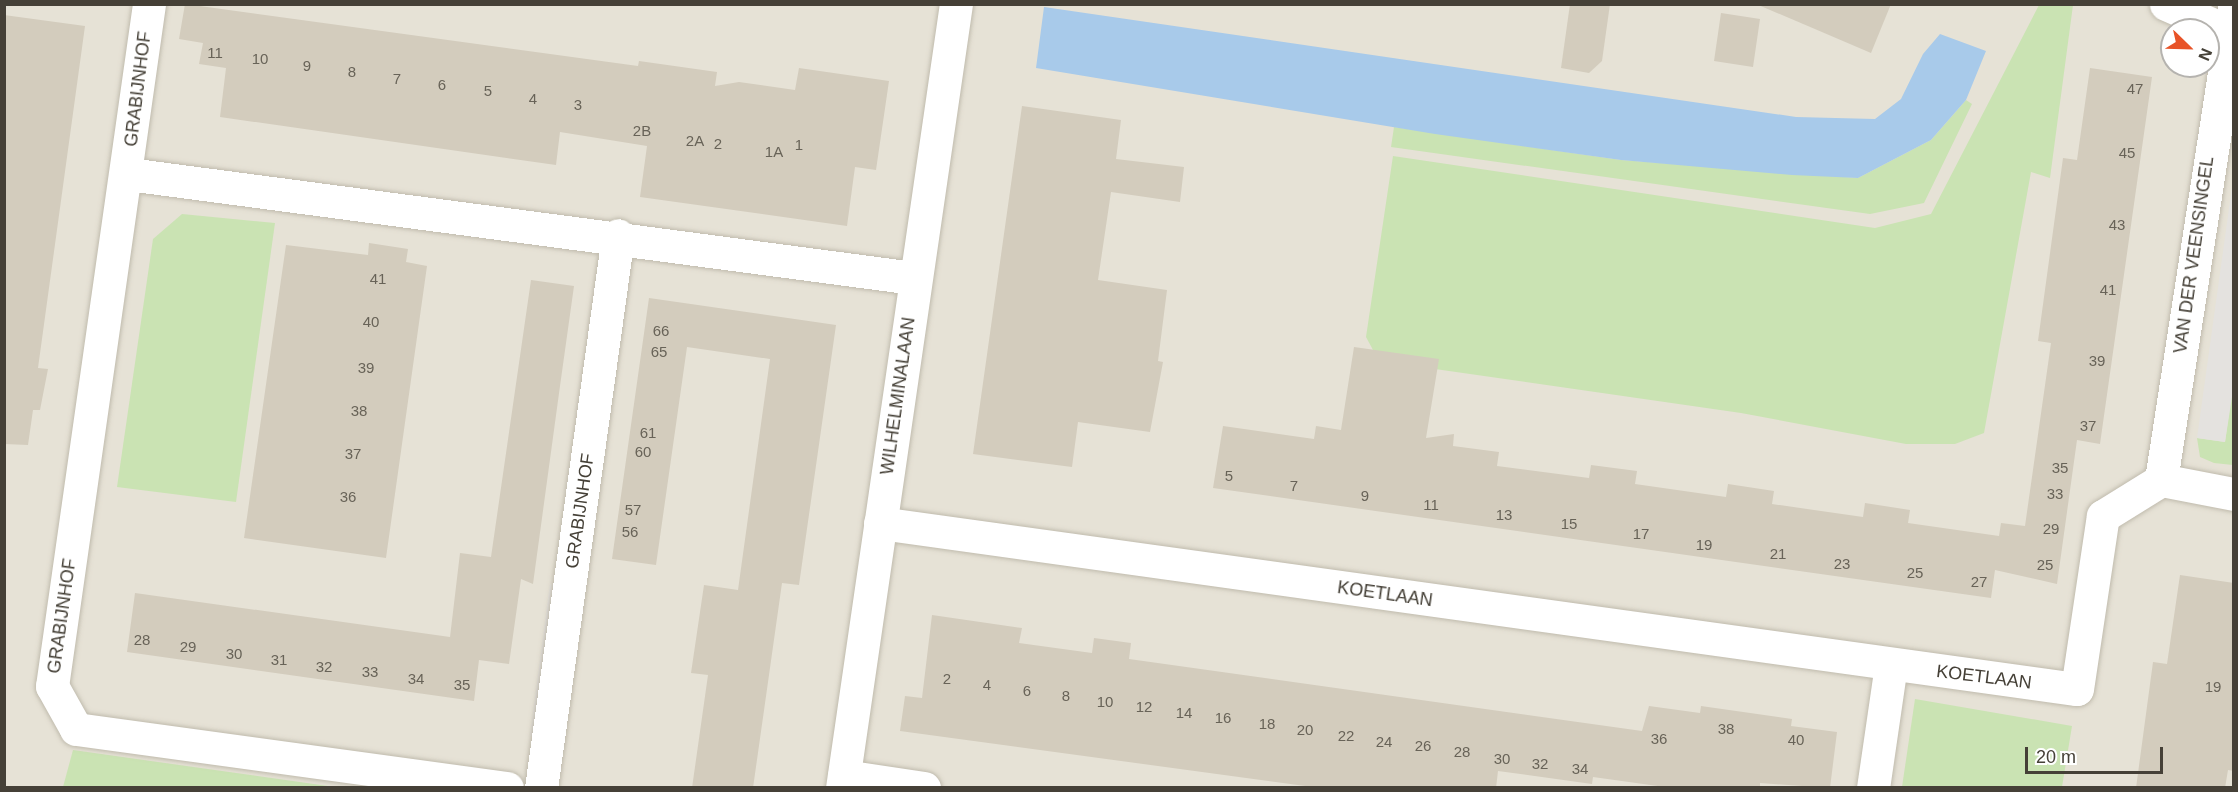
<!DOCTYPE html>
<style>
body{margin:0}
#map{position:relative;width:2238px;height:792px;overflow:hidden;background:#f2f0e7;font-family:Arial,sans-serif}
div>[style]{position:absolute}
.residential>*{inset:0;background:#e6e2d6}
.green>*{inset:0;background:#cae3b3}
.parking>*{inset:0;background:#e4e2df}
.water>*{inset:0;background:#a8caea}
.building>*{inset:0;background:#d3ccbd}
.roads{filter:drop-shadow(0 0 2px #c0bbad) drop-shadow(0 0 2px #c0bbad)}
.minor>*{height:33px;margin:-16.5px;padding:0 16.5px;transform-origin:16.5px;border-radius:16.5px;background:#fff}
span{translate:-50% -50%;white-space:nowrap;text-align:center;line-height:1.15;-webkit-text-stroke:4.5px #fff;paint-order:stroke}
.number-label{font-size:15px;color:#686358}
.number-label span{-webkit-text-stroke-width:0}
.street-label{font-size:18px;color:#454037}
.frame{position:absolute;inset:0;border:6px solid #454037;pointer-events:none}
.north{position:absolute;left:2160px;top:18px;width:60px;height:60px;box-sizing:border-box;background:#fff;border:2px solid #b5b3af;border-radius:50%;rotate:113deg;font-size:16px;font-weight:700;line-height:24px;text-align:center;color:#454037}
.north::after{content:'';display:block;margin:auto;width:21px;height:27px;background:#e85328;clip-path:polygon(50% 0,100% 100%,50% 72%,0 100%)}
.scale{position:absolute;left:2025px;top:747px;width:138px;height:27px;box-sizing:border-box;border:3px solid #454037;border-top:0;padding-left:8px;font-size:18px;line-height:21px;white-space:nowrap;color:#454037;-webkit-text-stroke:4px #fff;paint-order:stroke}
</style>
<div id="map">
<div class="residential">
<i style="clip-path:polygon(evenodd,5px 5px,2233px 5px,2233px 787px,5px 787px,5px 5px,2172px 30px,2208px 30px,2208px 66px,2172px 66px,2172px 30px)"></i>
</div>
<div class="green">
<i style="clip-path:polygon(2039px 5px,2073px 5px,2050px 178px,2031px 172px,1984px 433px,1955px 444px,1906px 444px,1741px 413px,1379px 361px,1366px 337px,1393px 156px,1875px 228px,1931px 214px)"></i>
<i style="clip-path:polygon(1966px 100px,1972px 104px,1924px 203px,1870px 214px,1391px 147px,1394px 127px,1621px 160px,1858px 178px,1931px 140px)"></i>
<i style="clip-path:polygon(182px 214px,275px 223px,236px 502px,117px 487px,153px 239px)"></i>
<i style="clip-path:polygon(2233px 384px,2233px 465px,2214px 463px,2200px 457px,2197px 438px,2225px 442px)"></i>
<i style="clip-path:polygon(1915px 699px,2072px 726px,2062px 787px,1902px 787px)"></i>
<i style="clip-path:polygon(73px 750px,335px 787px,63px 787px)"></i>
</div>
<div class="parking">
<i style="clip-path:polygon(2233px 180px,2234px 384px,2225px 442px,2197px 438px)"></i>
<i style="clip-path:polygon(550px 584px,562px 586px,542px 737px,530px 736px)"></i>
</div>
<div class="water">
<i style="clip-path:polygon(1044px 7px,1796px 117px,1875px 119px,1901px 99px,1923px 54px,1940px 34px,1986px 51px,1966px 100px,1931px 140px,1858px 178px,1792px 175px,1621px 160px,1435px 134px,1036px 68px)"></i>
</div>
<div class="building">
<i style="clip-path:polygon(185px 4px,638px 66px,639px 61px,717px 72px,715px 86px,739px 82px,795px 90px,799px 68px,889px 81px,876px 170px,855px 167px,847px 226px,640px 197px,647px 146px,560px 132px,556px 165px,220px 117px,226px 68px,199px 64px,203px 43px,179px 39px)"></i>
<i style="clip-path:polygon(1570px 4px,1610px 4px,1602px 61px,1589px 73px,1561px 68px)"></i>
<i style="clip-path:polygon(1756px 4px,1891px 4px,1871px 53px)"></i>
<i style="clip-path:polygon(1721px 13px,1760px 19px,1753px 67px,1714px 61px)"></i>
<i style="clip-path:polygon(4px 15px,85px 26px,38px 368px,48px 369px,40px 410px,33px 410px,28px 445px,4px 444px)"></i>
<i style="clip-path:polygon(2090px 68px,2152px 77px,2100px 444px,2077px 440px,2057px 584px,1995px 570px,1991px 598px,1213px 488px,1223px 426px,1314px 439px,1316px 426px,1341px 430px,1354px 347px,1439px 359px,1426px 438px,1454px 434px,1453px 446px,1499px 452px,1497px 466px,1589px 478px,1591px 465px,1637px 471px,1635px 484px,1726px 497px,1728px 484px,1774px 491px,1772px 504px,1863px 517px,1865px 503px,1910px 510px,1908px 523px,1999px 536px,2001px 523px,2025px 526px,2051px 343px,2038px 341px,2063px 158px,2077px 160px)"></i>
<i style="clip-path:polygon(1022px 106px,1121px 120px,1116px 159px,1184px 167px,1180px 202px,1111px 192px,1098px 280px,1167px 290px,1158px 361px,1163px 362px,1150px 432px,1078px 422px,1072px 467px,973px 454px)"></i>
<i style="clip-path:polygon(369px 243px,408px 249px,406px 262px,427px 266px,386px 558px,244px 538px,286px 245px,368px 255px)"></i>
<i style="clip-path:polygon(531px 280px,574px 286px,560px 386px,533px 584px,521px 579px,509px 664px,479px 660px,474px 701px,127px 652px,135px 593px,450px 637px,460px 553px,491px 557px)"></i>
<i style="clip-path:polygon(649px 298px,836px 325px,799px 585px,782px 583px,753px 788px,692px 788px,708px 675px,691px 673px,704px 585px,738px 590px,770px 359px,687px 347px,656px 565px,612px 559px)"></i>
<i style="clip-path:polygon(2180px 575px,2234px 583px,2234px 771px,2228px 770px,2225px 788px,2136px 788px,2153px 662px,2167px 664px)"></i>
<i style="clip-path:polygon(932px 615px,1022px 628px,1019px 643px,1092px 653px,1094px 638px,1131px 643px,1129px 659px,1642px 731px,1649px 706px,1700px 713px,1701px 706px,1792px 719px,1791px 726px,1837px 732px,1830px 788px,1760px 783px,1760px 788px,1672px 788px,1593px 777px,1592px 784px,1498px 771px,1496px 788px,1320px 788px,900px 731px,905px 696px,922px 698px)"></i>
</div>
<div class="roads">
<div class="minor">
<i style="left:149px;top:4px;width:689px;rotate:98.09deg"></i>
<i style="left:52px;top:686px;width:49px;rotate:60.8deg"></i>
<i style="left:76px;top:729px;width:435px;rotate:7.8deg"></i>
<i style="left:2166px;top:4px;width:74px;rotate:23.8deg"></i>
<i style="left:128px;top:174px;width:793px;rotate:7.54deg"></i>
<i style="left:2161px;top:480px;width:74px;rotate:10.9deg"></i>
<i style="left:880px;top:523px;width:1208px;rotate:7.9deg"></i>
<i style="left:2077px;top:689px;width:175px;rotate:-81.5deg"></i>
<i style="left:2103px;top:516px;width:68px;rotate:-31.8deg"></i>
<i style="left:2161px;top:480px;width:480px;rotate:-81.2deg"></i>
<i style="left:844px;top:776px;width:81px;rotate:8.5deg"></i>
<i style="left:541px;top:788px;width:558px;rotate:-82.07deg"></i>
<i style="left:842px;top:788px;width:792px;rotate:-81.73deg"></i>
<i style="left:1873px;top:788px;width:124px;rotate:-81.7deg"></i>
</div>
</div>
<div class="number-label">
<span style="left:215px;top:53px">11</span>
<span style="left:260px;top:59px">10</span>
<span style="left:307px;top:66px">9</span>
<span style="left:352px;top:72px">8</span>
<span style="left:397px;top:79px">7</span>
<span style="left:442px;top:85px">6</span>
<span style="left:2135px;top:89px">47</span>
<span style="left:488px;top:91px">5</span>
<span style="left:533px;top:99px">4</span>
<span style="left:578px;top:105px">3</span>
<span style="left:642px;top:131px">2B</span>
<span style="left:695px;top:141px">2A</span>
<span style="left:718px;top:144px">2</span>
<span style="left:799px;top:145px">1</span>
<span style="left:774px;top:152px">1A</span>
<span style="left:2127px;top:153px">45</span>
<span style="left:2117px;top:225px">43</span>
<span style="left:378px;top:279px">41</span>
<span style="left:2108px;top:290px">41</span>
<span style="left:371px;top:322px">40</span>
<span style="left:661px;top:331px">66</span>
<span style="left:659px;top:352px">65</span>
<span style="left:2097px;top:361px">39</span>
<span style="left:366px;top:368px">39</span>
<span style="left:359px;top:411px">38</span>
<span style="left:2088px;top:426px">37</span>
<span style="left:648px;top:433px">61</span>
<span style="left:643px;top:452px">60</span>
<span style="left:353px;top:454px">37</span>
<span style="left:2060px;top:468px">35</span>
<span style="left:1229px;top:476px">5</span>
<span style="left:1294px;top:486px">7</span>
<span style="left:2055px;top:494px">33</span>
<span style="left:1365px;top:496px">9</span>
<span style="left:348px;top:497px">36</span>
<span style="left:1431px;top:505px">11</span>
<span style="left:633px;top:510px">57</span>
<span style="left:1504px;top:515px">13</span>
<span style="left:1569px;top:524px">15</span>
<span style="left:2051px;top:529px">29</span>
<span style="left:630px;top:532px">56</span>
<span style="left:1641px;top:534px">17</span>
<span style="left:1704px;top:545px">19</span>
<span style="left:1778px;top:554px">21</span>
<span style="left:1842px;top:564px">23</span>
<span style="left:2045px;top:565px">25</span>
<span style="left:1915px;top:573px">25</span>
<span style="left:1979px;top:582px">27</span>
<span style="left:142px;top:640px">28</span>
<span style="left:188px;top:647px">29</span>
<span style="left:234px;top:654px">30</span>
<span style="left:279px;top:660px">31</span>
<span style="left:324px;top:667px">32</span>
<span style="left:370px;top:672px">33</span>
<span style="left:416px;top:679px">34</span>
<span style="left:947px;top:679px">2</span>
<span style="left:462px;top:685px">35</span>
<span style="left:987px;top:685px">4</span>
<span style="left:2213px;top:687px">19</span>
<span style="left:1027px;top:691px">6</span>
<span style="left:1066px;top:696px">8</span>
<span style="left:1105px;top:702px">10</span>
<span style="left:1144px;top:707px">12</span>
<span style="left:1184px;top:713px">14</span>
<span style="left:1223px;top:718px">16</span>
<span style="left:1267px;top:724px">18</span>
<span style="left:1726px;top:729px">38</span>
<span style="left:1305px;top:730px">20</span>
<span style="left:1346px;top:736px">22</span>
<span style="left:1659px;top:739px">36</span>
<span style="left:1796px;top:740px">40</span>
<span style="left:1384px;top:742px">24</span>
<span style="left:1423px;top:746px">26</span>
<span style="left:1462px;top:752px">28</span>
<span style="left:1502px;top:759px">30</span>
<span style="left:1540px;top:764px">32</span>
<span style="left:1580px;top:769px">34</span>
</div>
<div class="street-label">
<span style="left:138px;top:89px;rotate:-83deg">GRABIJNHOF</span>
<span style="left:2194px;top:255px;rotate:-82deg">VAN DER VEENSINGEL</span>
<span style="left:898px;top:396px;rotate:-82deg">WILHELMINALAAN</span>
<span style="left:580px;top:511px;rotate:-82deg">GRABIJNHOF</span>
<span style="left:1385px;top:594px;rotate:8deg">KOETLAAN</span>
<span style="left:62px;top:616px;rotate:-82deg">GRABIJNHOF</span>
<span style="left:1984px;top:677px;rotate:7deg">KOETLAAN</span>
</div>
<div class="frame"></div>
<div class="north">N</div>
<div class="scale">20 m</div>
</div>
